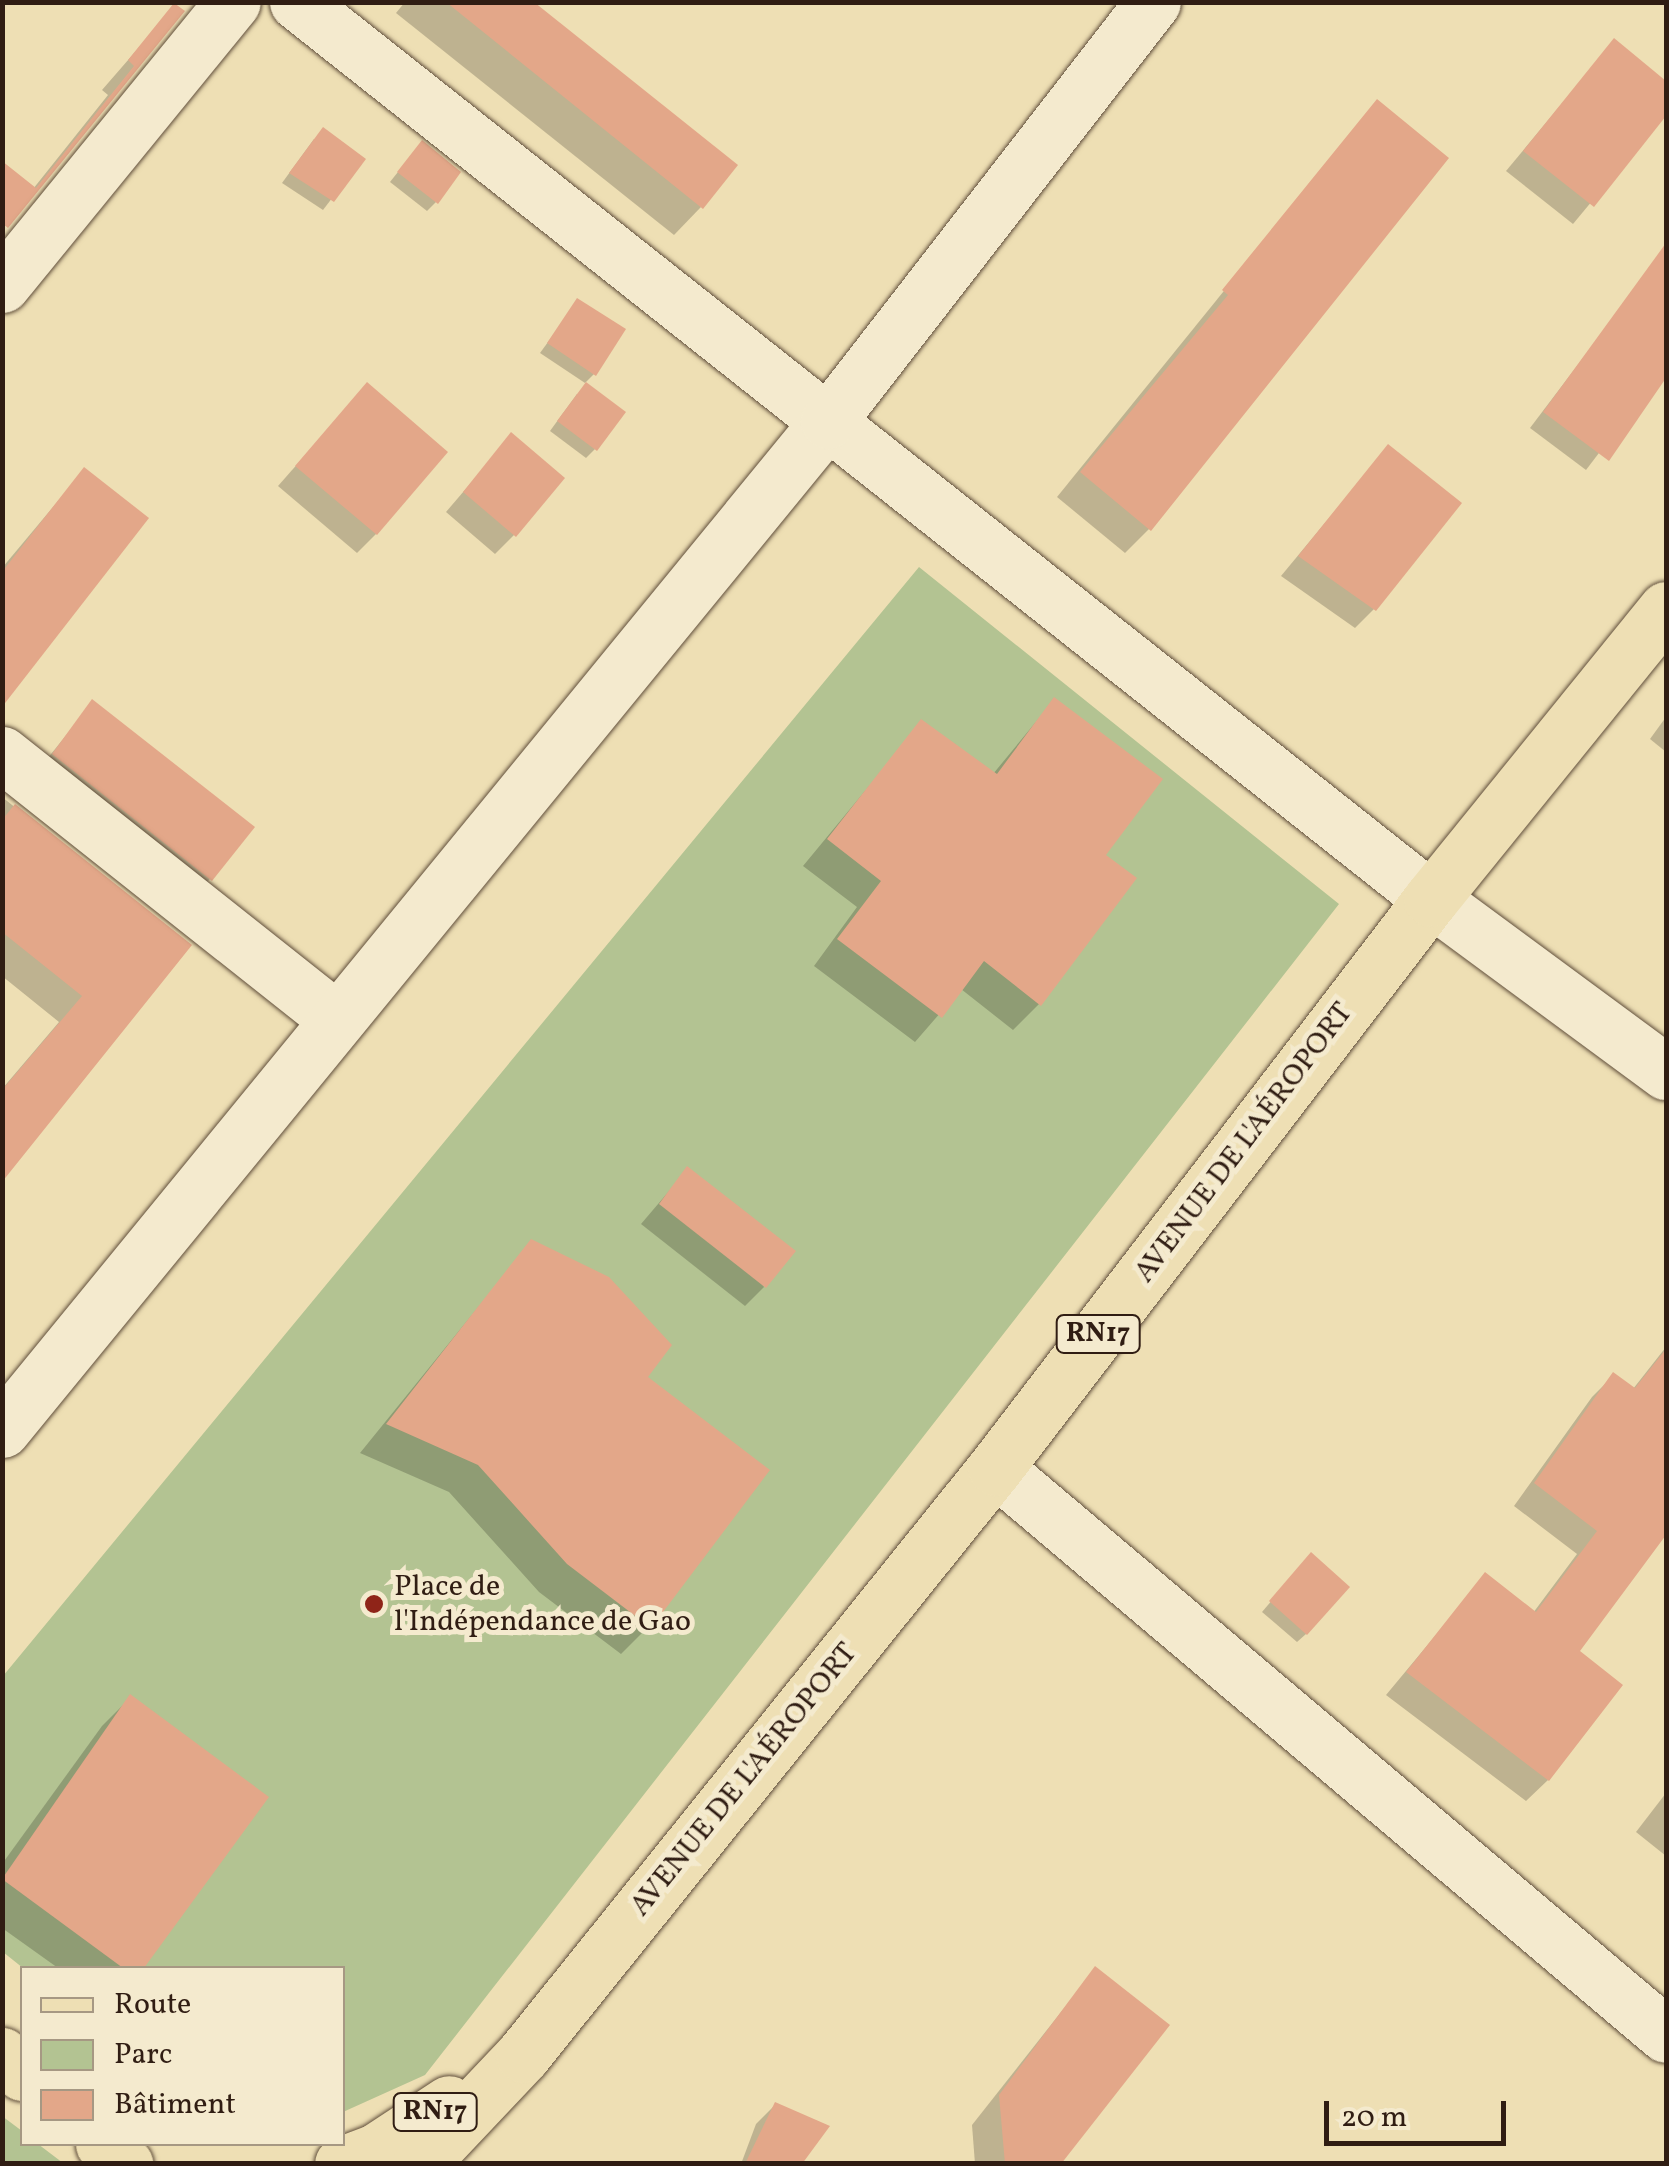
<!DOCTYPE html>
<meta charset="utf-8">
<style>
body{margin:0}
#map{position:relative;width:1669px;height:2166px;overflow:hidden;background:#eedfb4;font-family:Vollkorn,serif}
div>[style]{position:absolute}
.green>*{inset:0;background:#b3c392}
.shadow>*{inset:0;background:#0003}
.building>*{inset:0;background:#e3a789}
.roads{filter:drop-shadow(0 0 2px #604e3b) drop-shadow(0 0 2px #604e3b)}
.street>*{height:55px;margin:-27.5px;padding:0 27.5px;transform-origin:27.5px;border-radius:27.5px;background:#f4eace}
.primary>*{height:55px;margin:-27.5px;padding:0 27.5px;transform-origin:27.5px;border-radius:27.5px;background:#eedfb4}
.dots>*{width:28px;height:28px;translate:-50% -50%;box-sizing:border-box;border:5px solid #f4eace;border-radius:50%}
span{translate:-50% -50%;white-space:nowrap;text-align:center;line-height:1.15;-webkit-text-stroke:10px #f4eace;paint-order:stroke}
.shield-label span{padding:2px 8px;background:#f4eace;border:2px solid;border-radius:8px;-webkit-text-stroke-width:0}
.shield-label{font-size:28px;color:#301d13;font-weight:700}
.street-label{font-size:30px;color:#301d13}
.poi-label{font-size:30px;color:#301d13}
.left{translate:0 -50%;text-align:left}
.frame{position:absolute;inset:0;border:5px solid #301d13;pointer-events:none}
.legend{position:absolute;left:20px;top:1966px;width:325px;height:180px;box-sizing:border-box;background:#f4eace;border:2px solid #a69883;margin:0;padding:12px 18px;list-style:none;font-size:30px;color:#301d13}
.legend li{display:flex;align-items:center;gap:20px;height:50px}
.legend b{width:50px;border:2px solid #a69883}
.scale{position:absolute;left:1324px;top:2101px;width:182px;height:45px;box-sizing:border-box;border:5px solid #301d13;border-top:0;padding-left:12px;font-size:30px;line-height:35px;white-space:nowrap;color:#301d13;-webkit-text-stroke:8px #f4eace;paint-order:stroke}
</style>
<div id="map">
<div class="green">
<i style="clip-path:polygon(919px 567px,1339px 904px,425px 2075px,343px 2112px,342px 1968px,23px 1968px,3px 1952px,3px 1676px)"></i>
<i style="clip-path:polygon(2px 2116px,22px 2131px,22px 2144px,38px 2144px,63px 2163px,3px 2163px)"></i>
</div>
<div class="shadow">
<i style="clip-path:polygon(405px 2px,530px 2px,701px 207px,674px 235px,396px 13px)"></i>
<i style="clip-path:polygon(175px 6px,182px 12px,2px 230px,2px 165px,33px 189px,108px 95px,102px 90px)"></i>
<i style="clip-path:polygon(1614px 41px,1666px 84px,1666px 112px,1573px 224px,1506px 171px)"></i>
<i style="clip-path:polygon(1377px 102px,1149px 529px,1125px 553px,1057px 497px)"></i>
<i style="clip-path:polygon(314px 139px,362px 159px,323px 210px,282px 183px)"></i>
<i style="clip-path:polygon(413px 153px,436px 202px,427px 211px,390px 182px)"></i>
<i style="clip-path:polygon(1646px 275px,1666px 290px,1666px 365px,1586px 470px,1530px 428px)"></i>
<i style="clip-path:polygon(578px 301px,594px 374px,585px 383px,540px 353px)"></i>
<i style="clip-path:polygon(367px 385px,376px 534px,357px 553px,278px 486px)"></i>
<i style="clip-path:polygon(577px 394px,595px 449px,586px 458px,550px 431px)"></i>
<i style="clip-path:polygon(511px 436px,514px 535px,495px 554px,446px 512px)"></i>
<i style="clip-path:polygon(1388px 447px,1374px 609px,1355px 628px,1281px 576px)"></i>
<i style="clip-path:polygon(84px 470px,2px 698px,2px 568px)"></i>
<i style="clip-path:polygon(1054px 700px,1103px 855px,1039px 1004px,1013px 1030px,961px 989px,915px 1042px,814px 966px,857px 907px,803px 866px,922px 722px,993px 774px)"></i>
<i style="clip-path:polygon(92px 703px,210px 879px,191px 898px,35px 774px)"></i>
<i style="clip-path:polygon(1666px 717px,1666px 752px,1650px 739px)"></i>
<i style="clip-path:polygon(2px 797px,189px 945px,2px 1178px,2px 1089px,59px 1022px,2px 976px)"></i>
<i style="clip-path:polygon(687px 1170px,764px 1287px,745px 1306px,641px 1224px)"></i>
<i style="clip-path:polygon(531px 1242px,644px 1377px,649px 1626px,621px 1654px,539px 1592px,449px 1492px,360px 1453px)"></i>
<i style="clip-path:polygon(1666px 1347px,1666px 1531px,1576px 1651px,1548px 1780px,1526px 1801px,1386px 1695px,1485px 1576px,1533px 1613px,1577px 1554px,1514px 1506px,1592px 1397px,1614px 1375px,1633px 1389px)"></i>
<i style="clip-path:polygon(1302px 1565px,1306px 1634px,1297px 1642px,1262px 1612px)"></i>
<i style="clip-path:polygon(130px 1698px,265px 1797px,141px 1968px,58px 1968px,2px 1928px,2px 1864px,102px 1726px)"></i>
<i style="clip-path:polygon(1666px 1793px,1666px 1856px,1636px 1832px)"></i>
<i style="clip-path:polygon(1095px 1969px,1057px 2164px,975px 2164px,972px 2125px)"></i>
<i style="clip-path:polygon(775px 2105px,802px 2164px,741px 2164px,756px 2124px)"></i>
</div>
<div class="building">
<i style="clip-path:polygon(446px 2px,534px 2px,738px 165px,703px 209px)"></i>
<i style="clip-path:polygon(174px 3px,185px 11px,8px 228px,2px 223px,2px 161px,36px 188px,134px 66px,128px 60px)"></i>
<i style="clip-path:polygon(1614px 38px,1666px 81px,1666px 116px,1594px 207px,1523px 151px)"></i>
<i style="clip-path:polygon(1377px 99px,1449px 158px,1151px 531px,1080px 472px,1228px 295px,1222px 290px)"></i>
<i style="clip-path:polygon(323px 127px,366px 159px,334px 202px,289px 173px)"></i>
<i style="clip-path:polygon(422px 140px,461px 172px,438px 204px,397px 172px)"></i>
<i style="clip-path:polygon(1666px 243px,1666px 378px,1609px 461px,1543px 412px)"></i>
<i style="clip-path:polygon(577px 298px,626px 329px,596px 376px,547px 343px)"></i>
<i style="clip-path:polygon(367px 382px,448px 452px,377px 535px,295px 466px)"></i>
<i style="clip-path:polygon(586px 382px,626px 412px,597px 451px,557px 421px)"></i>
<i style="clip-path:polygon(511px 432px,565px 478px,516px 537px,463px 492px)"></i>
<i style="clip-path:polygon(1388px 444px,1462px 503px,1376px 611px,1298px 556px)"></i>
<i style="clip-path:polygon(84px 467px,149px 518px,2px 707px,2px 572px)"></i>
<i style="clip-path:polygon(1054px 697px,1163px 779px,1106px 855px,1137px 878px,1041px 1006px,984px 961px,942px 1018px,837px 939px,881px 881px,827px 839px,921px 719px,997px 774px)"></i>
<i style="clip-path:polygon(92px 699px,255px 827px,212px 881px,52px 754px)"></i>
<i style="clip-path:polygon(15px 804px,192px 945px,2px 1182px,2px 1090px,82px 996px,2px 932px,2px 820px)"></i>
<i style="clip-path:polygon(687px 1166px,796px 1251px,766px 1288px,659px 1204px)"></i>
<i style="clip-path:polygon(531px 1239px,609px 1277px,672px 1345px,648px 1377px,770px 1470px,651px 1628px,567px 1564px,478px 1465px,386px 1424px)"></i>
<i style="clip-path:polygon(1666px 1349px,1666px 1535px,1580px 1651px,1623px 1685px,1549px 1781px,1406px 1672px,1485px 1572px,1536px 1612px,1597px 1531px,1534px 1483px,1613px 1372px,1635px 1388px)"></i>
<i style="clip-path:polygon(1311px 1552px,1350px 1587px,1307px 1635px,1269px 1601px)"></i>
<i style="clip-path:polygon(130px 1694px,269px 1797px,144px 1968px,123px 1968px,2px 1879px)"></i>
<i style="clip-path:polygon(1095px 1966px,1170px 2025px,1061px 2164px,1005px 2164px,999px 2095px)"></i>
<i style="clip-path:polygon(775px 2102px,830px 2126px,802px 2164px,745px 2164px)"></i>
</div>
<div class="roads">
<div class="street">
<i style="left:297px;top:2px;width:1446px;rotate:38.34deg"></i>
<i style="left:1431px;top:899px;width:292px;rotate:36.4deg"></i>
<i style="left:2px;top:285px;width:365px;rotate:-50.8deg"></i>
<i style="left:2px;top:754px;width:425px;rotate:38.4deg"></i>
<i style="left:2px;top:1430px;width:1304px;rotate:-50.7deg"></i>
<i style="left:828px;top:421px;width:530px;rotate:-52.2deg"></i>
<i style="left:995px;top:1468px;width:878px;rotate:40.2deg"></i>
</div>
<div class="primary">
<i style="left:2px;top:2055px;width:27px;rotate:42deg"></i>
<i style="left:103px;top:2144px;width:30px;rotate:42deg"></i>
<i style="left:342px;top:2164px;width:36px;rotate:-21deg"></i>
<i style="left:376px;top:2151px;width:87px;rotate:-33.3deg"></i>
<i style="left:420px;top:2164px;width:150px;rotate:-46.6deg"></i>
<i style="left:523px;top:2055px;width:753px;rotate:-51.2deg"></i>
<i style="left:995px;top:1468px;width:717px;rotate:-52.54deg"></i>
<i style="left:1431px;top:899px;width:373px;rotate:-51deg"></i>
</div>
</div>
<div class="dots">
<i style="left:374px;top:1604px;background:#8f2418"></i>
</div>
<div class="shield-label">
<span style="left:1098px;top:1334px">RN17</span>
<span style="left:435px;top:2112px">RN17</span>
</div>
<div class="street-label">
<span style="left:1244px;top:1143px;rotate:-53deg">AVENUE DE L'AÉROPORT</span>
<span style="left:744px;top:1780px;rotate:-51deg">AVENUE DE L'AÉROPORT</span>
</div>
<div class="poi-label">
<span class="left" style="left:394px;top:1604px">Place de<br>l'Indépendance de Gao</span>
</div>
<div class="frame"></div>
<ul class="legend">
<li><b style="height:12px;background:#eedfb4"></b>Route</li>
<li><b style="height:28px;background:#b3c392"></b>Parc</li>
<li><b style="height:28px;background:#e3a789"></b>Bâtiment</li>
</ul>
<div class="scale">20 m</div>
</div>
